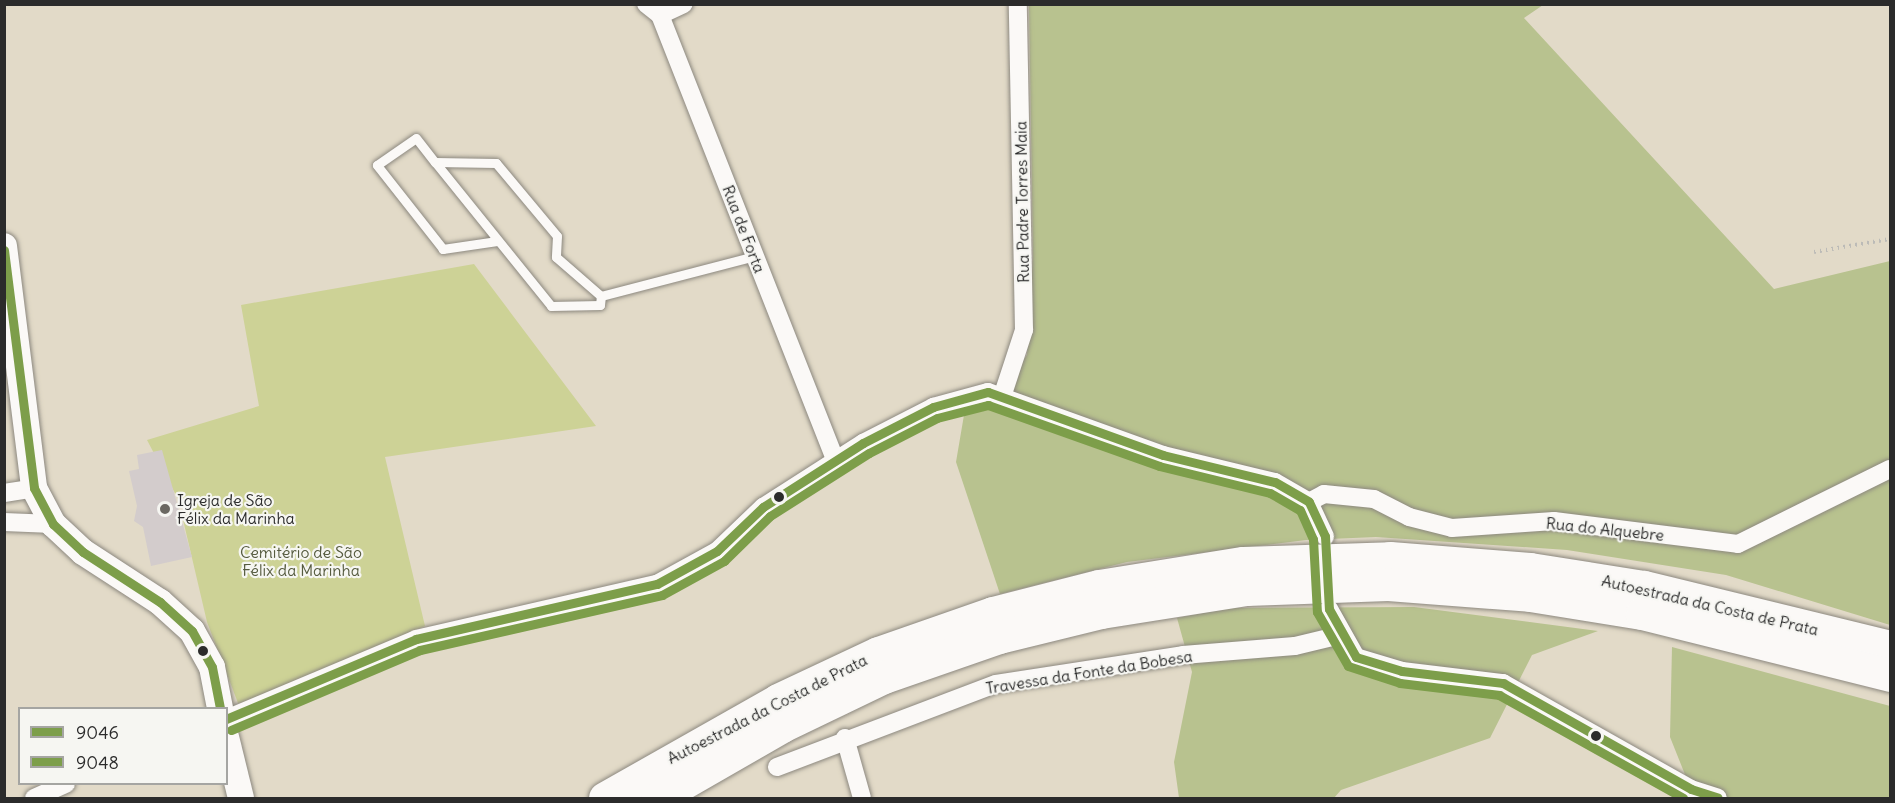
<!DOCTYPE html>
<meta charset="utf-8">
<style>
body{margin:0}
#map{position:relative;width:1895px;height:803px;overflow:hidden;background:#e2dac8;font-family:Delius,sans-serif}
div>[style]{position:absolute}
.green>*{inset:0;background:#cdd296}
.forest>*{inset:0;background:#b8c28f}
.building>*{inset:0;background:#d3cccc}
.path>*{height:4px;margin-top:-2px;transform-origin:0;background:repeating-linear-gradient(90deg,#bcbbb7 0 1.5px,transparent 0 6px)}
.roads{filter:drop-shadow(0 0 2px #8c887f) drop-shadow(0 0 2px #8c887f)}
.lane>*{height:9px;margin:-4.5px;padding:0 4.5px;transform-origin:4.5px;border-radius:4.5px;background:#fbf9f7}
.street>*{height:18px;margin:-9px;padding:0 9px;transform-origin:9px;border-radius:9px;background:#fbf9f7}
.secondary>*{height:26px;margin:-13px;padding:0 13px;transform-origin:13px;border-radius:13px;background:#fbf9f7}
.highway>*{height:33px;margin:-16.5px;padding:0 16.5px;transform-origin:16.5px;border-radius:16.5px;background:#fbf9f7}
.bus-1>*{height:9px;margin:-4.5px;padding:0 4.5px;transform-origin:4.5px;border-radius:4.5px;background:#7d9e4a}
.bus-2>*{height:9px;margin:-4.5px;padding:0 4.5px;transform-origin:4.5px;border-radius:4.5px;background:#7d9e4a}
.dots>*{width:16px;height:16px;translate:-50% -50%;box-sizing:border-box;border:3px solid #f6f6f2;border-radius:50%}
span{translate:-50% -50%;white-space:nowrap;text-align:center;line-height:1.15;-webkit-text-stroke:4.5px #f6f6f2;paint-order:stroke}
.street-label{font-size:16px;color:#2b2b2b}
.poi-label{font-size:16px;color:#2b2b2b}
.left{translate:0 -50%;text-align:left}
.park-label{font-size:16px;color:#565b3f}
.frame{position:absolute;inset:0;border:6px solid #2b2b2b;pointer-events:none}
.legend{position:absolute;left:18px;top:707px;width:210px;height:78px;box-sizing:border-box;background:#f6f6f2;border:2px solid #a5a5a2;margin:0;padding:8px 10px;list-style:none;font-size:18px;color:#2b2b2b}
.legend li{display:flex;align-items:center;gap:12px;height:30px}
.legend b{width:30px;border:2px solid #a5a5a2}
</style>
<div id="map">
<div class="green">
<i style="clip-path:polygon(474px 264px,596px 426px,385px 457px,425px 626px,248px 705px,238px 703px,207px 622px,181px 511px,194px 508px,197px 499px,178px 499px,147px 440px,259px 406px,241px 305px)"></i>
</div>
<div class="forest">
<i style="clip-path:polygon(1029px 5px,1543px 5px,1524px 18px,1774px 289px,1890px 261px,1890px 625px,1726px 575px,1567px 550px,1376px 537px,1306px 540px,1127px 562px,1000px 594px,956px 462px,964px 415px,993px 401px,1027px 355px,1033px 256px)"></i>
<i style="clip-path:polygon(1414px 607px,1598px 631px,1532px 655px,1490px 738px,1341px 790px,1334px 798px,1179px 798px,1174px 762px,1192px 672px,1177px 618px,1228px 608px)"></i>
<i style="clip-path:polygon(1672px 647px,1890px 706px,1890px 798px,1708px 798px,1690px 787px,1670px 737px)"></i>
</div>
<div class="building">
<i style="clip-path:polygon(162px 450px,192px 557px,151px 566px,143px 527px,134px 521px,137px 506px,129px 471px,139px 469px,137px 455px)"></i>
</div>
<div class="path">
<i style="left:1814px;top:252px;width:77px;rotate:-9.7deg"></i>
</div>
<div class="roads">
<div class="lane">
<i style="left:435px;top:162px;width:185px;rotate:51.1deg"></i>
<i style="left:551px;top:306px;width:49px;rotate:-1.2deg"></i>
<i style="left:600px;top:305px;width:9px;rotate:-84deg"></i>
<i style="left:497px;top:241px;width:55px;rotate:171.6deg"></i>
<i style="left:443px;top:249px;width:107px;rotate:-128.2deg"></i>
<i style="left:377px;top:165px;width:47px;rotate:-34.7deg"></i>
<i style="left:416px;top:138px;width:31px;rotate:52deg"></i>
<i style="left:435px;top:162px;width:61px;rotate:0.9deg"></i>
<i style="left:496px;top:163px;width:95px;rotate:50.1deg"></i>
<i style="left:557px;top:236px;width:21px;rotate:93deg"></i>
<i style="left:556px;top:257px;width:60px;rotate:40.9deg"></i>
<i style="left:601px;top:296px;width:159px;rotate:-14.6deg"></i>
</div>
<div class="street">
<i style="left:646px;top:4px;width:18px;rotate:38deg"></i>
<i style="left:660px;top:15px;width:477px;rotate:68.5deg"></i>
<i style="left:660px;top:15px;width:26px;rotate:-25deg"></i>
<i style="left:1002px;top:397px;width:71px;rotate:-71.8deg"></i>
<i style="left:1024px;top:330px;width:326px;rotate:-91.1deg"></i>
<i style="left:4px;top:493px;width:30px;rotate:-9deg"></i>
<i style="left:1309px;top:502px;width:17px;rotate:-28deg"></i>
<i style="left:1324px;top:494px;width:50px;rotate:5.7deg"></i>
<i style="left:1374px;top:499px;width:39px;rotate:27deg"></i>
<i style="left:1409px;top:517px;width:44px;rotate:14.3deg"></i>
<i style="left:1452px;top:528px;width:102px;rotate:-3.9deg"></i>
<i style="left:1554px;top:521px;width:185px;rotate:7.1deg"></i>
<i style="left:1738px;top:544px;width:169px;rotate:-26.3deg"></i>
<i style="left:4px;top:522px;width:49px;rotate:2.3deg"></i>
<i style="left:1329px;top:609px;width:55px;rotate:60.6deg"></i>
<i style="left:1356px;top:657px;width:48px;rotate:16.9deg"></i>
<i style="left:1402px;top:671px;width:102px;rotate:6.8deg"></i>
<i style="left:1503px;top:683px;width:216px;rotate:29.4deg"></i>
<i style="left:1691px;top:789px;width:28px;rotate:18deg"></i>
<i style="left:226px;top:719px;width:206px;rotate:-22.8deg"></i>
<i style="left:416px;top:639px;width:247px;rotate:-12.9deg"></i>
<i style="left:657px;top:584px;width:68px;rotate:-28.8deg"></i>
<i style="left:717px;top:551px;width:64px;rotate:-43.7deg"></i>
<i style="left:763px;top:507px;width:119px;rotate:-32.6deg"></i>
<i style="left:863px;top:443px;width:79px;rotate:-27.2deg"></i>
<i style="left:933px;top:407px;width:57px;rotate:-15.3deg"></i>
<i style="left:988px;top:392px;width:186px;rotate:19.8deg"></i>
<i style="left:1163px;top:455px;width:115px;rotate:13.6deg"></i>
<i style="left:1275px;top:482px;width:39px;rotate:30deg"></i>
<i style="left:1309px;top:502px;width:38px;rotate:65deg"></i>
<i style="left:845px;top:738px;width:62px;rotate:74.2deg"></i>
<i style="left:777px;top:767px;width:234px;rotate:-20.8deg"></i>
<i style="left:996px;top:684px;width:189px;rotate:-8.8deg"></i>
<i style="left:1183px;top:655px;width:112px;rotate:-4.6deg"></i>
<i style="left:1295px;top:646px;width:47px;rotate:-13.4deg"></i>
<i style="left:34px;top:798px;width:35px;rotate:-24deg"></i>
</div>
<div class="secondary">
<i style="left:4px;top:246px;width:244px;rotate:82.9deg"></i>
<i style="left:34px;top:488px;width:41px;rotate:62.2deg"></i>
<i style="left:53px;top:524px;width:41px;rotate:43deg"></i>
<i style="left:83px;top:552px;width:92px;rotate:33deg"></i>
<i style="left:160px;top:602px;width:43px;rotate:42.2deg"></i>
<i style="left:192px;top:631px;width:41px;rotate:60.9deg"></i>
<i style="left:212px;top:667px;width:42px;rotate:79deg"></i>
<i style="left:226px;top:737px;width:63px;rotate:76.2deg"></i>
</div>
<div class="highway">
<i style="left:605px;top:798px;width:199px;rotate:-29.5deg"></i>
<i style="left:778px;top:700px;width:110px;rotate:-25.2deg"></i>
<i style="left:878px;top:653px;width:122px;rotate:-19.2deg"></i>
<i style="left:993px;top:613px;width:109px;rotate:-14.3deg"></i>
<i style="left:1099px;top:586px;width:146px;rotate:-9.1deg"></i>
<i style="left:1243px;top:563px;width:147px;rotate:-1.9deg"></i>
<i style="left:1390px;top:558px;width:140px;rotate:4.5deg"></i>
<i style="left:1530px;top:569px;width:115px;rotate:9deg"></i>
<i style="left:1644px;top:587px;width:253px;rotate:13.7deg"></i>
<i style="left:657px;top:798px;width:144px;rotate:-29.9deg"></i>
<i style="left:782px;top:726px;width:113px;rotate:-25.7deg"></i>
<i style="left:884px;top:677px;width:122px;rotate:-19.2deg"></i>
<i style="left:999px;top:637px;width:105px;rotate:-13.8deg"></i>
<i style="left:1101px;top:612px;width:147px;rotate:-9deg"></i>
<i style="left:1246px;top:589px;width:142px;rotate:-2deg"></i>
<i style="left:1388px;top:584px;width:142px;rotate:4.4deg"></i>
<i style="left:1530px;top:595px;width:113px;rotate:9.1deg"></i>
<i style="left:1642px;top:613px;width:256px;rotate:14deg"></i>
</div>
</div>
<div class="bus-1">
<i style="left:4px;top:250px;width:240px;rotate:82.8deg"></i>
<i style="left:34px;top:488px;width:41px;rotate:62.2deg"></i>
<i style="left:53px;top:524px;width:41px;rotate:43deg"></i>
<i style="left:83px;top:552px;width:92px;rotate:33deg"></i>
<i style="left:160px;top:602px;width:43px;rotate:42.2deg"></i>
<i style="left:192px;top:631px;width:41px;rotate:60.9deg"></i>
<i style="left:212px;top:667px;width:42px;rotate:79deg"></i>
<i style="left:226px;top:719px;width:206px;rotate:-22.8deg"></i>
<i style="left:416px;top:639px;width:247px;rotate:-12.9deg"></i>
<i style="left:657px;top:584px;width:68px;rotate:-28.8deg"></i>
<i style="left:717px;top:551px;width:64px;rotate:-43.7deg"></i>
<i style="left:763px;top:507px;width:119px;rotate:-32.6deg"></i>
<i style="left:863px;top:443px;width:79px;rotate:-27.2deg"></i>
<i style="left:933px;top:407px;width:57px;rotate:-15.3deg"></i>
<i style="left:988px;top:392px;width:186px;rotate:19.8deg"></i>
<i style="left:1163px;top:455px;width:115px;rotate:13.6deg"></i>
<i style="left:1275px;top:482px;width:39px;rotate:30deg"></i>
<i style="left:1309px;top:502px;width:38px;rotate:65deg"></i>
<i style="left:1325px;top:536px;width:73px;rotate:86.9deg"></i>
<i style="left:1329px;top:609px;width:55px;rotate:60.6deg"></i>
<i style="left:1356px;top:657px;width:48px;rotate:16.9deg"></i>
<i style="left:1402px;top:671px;width:102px;rotate:6.8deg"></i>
<i style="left:1503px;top:683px;width:216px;rotate:29.4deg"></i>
<i style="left:1691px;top:789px;width:28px;rotate:18deg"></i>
</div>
<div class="bus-2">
<i style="left:231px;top:730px;width:205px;rotate:-22.9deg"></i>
<i style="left:420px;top:650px;width:248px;rotate:-12.8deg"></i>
<i style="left:662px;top:595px;width:71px;rotate:-28.7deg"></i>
<i style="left:724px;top:561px;width:64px;rotate:-44.4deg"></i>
<i style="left:770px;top:516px;width:117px;rotate:-32.5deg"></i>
<i style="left:869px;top:453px;width:76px;rotate:-27.2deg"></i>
<i style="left:937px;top:418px;width:53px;rotate:-14.3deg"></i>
<i style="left:988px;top:405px;width:182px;rotate:19.6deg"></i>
<i style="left:1159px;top:466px;width:114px;rotate:13.7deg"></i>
<i style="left:1270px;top:493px;width:34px;rotate:30deg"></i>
<i style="left:1300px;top:510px;width:32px;rotate:66deg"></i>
<i style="left:1313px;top:539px;width:73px;rotate:86.9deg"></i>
<i style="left:1317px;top:612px;width:62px;rotate:60.1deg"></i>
<i style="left:1348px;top:666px;width:55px;rotate:18.1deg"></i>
<i style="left:1400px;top:683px;width:100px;rotate:6.9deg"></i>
<i style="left:1499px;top:695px;width:211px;rotate:29.2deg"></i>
</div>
<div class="dots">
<i style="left:779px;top:497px;background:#2b2b2b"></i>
<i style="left:165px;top:509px;background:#6b6862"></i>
<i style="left:203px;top:651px;background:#2b2b2b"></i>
<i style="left:1596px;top:736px;background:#2b2b2b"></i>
</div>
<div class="street-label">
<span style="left:1022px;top:202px;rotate:-91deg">Rua Padre Torres Maia</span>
<span style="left:744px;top:229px;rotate:69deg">Rua de Forta</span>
<span style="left:1605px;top:529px;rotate:6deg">Rua do Alquebre</span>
<span style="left:1710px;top:605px;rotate:13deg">Autoestrada da Costa de Prata</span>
<span style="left:1089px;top:672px;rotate:-9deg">Travessa da Fonte da Bobesa</span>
<span style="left:767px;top:709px;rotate:-27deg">Autoestrada da Costa de Prata</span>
</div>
<div class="poi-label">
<span class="left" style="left:177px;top:509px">Igreja de São<br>Félix da Marinha</span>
</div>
<div class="park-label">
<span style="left:301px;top:561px">Cemitério de São<br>Félix da Marinha</span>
</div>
<div class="frame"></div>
<ul class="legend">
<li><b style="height:8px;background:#7d9e4a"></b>9046</li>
<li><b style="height:8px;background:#7d9e4a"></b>9048</li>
</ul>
</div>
